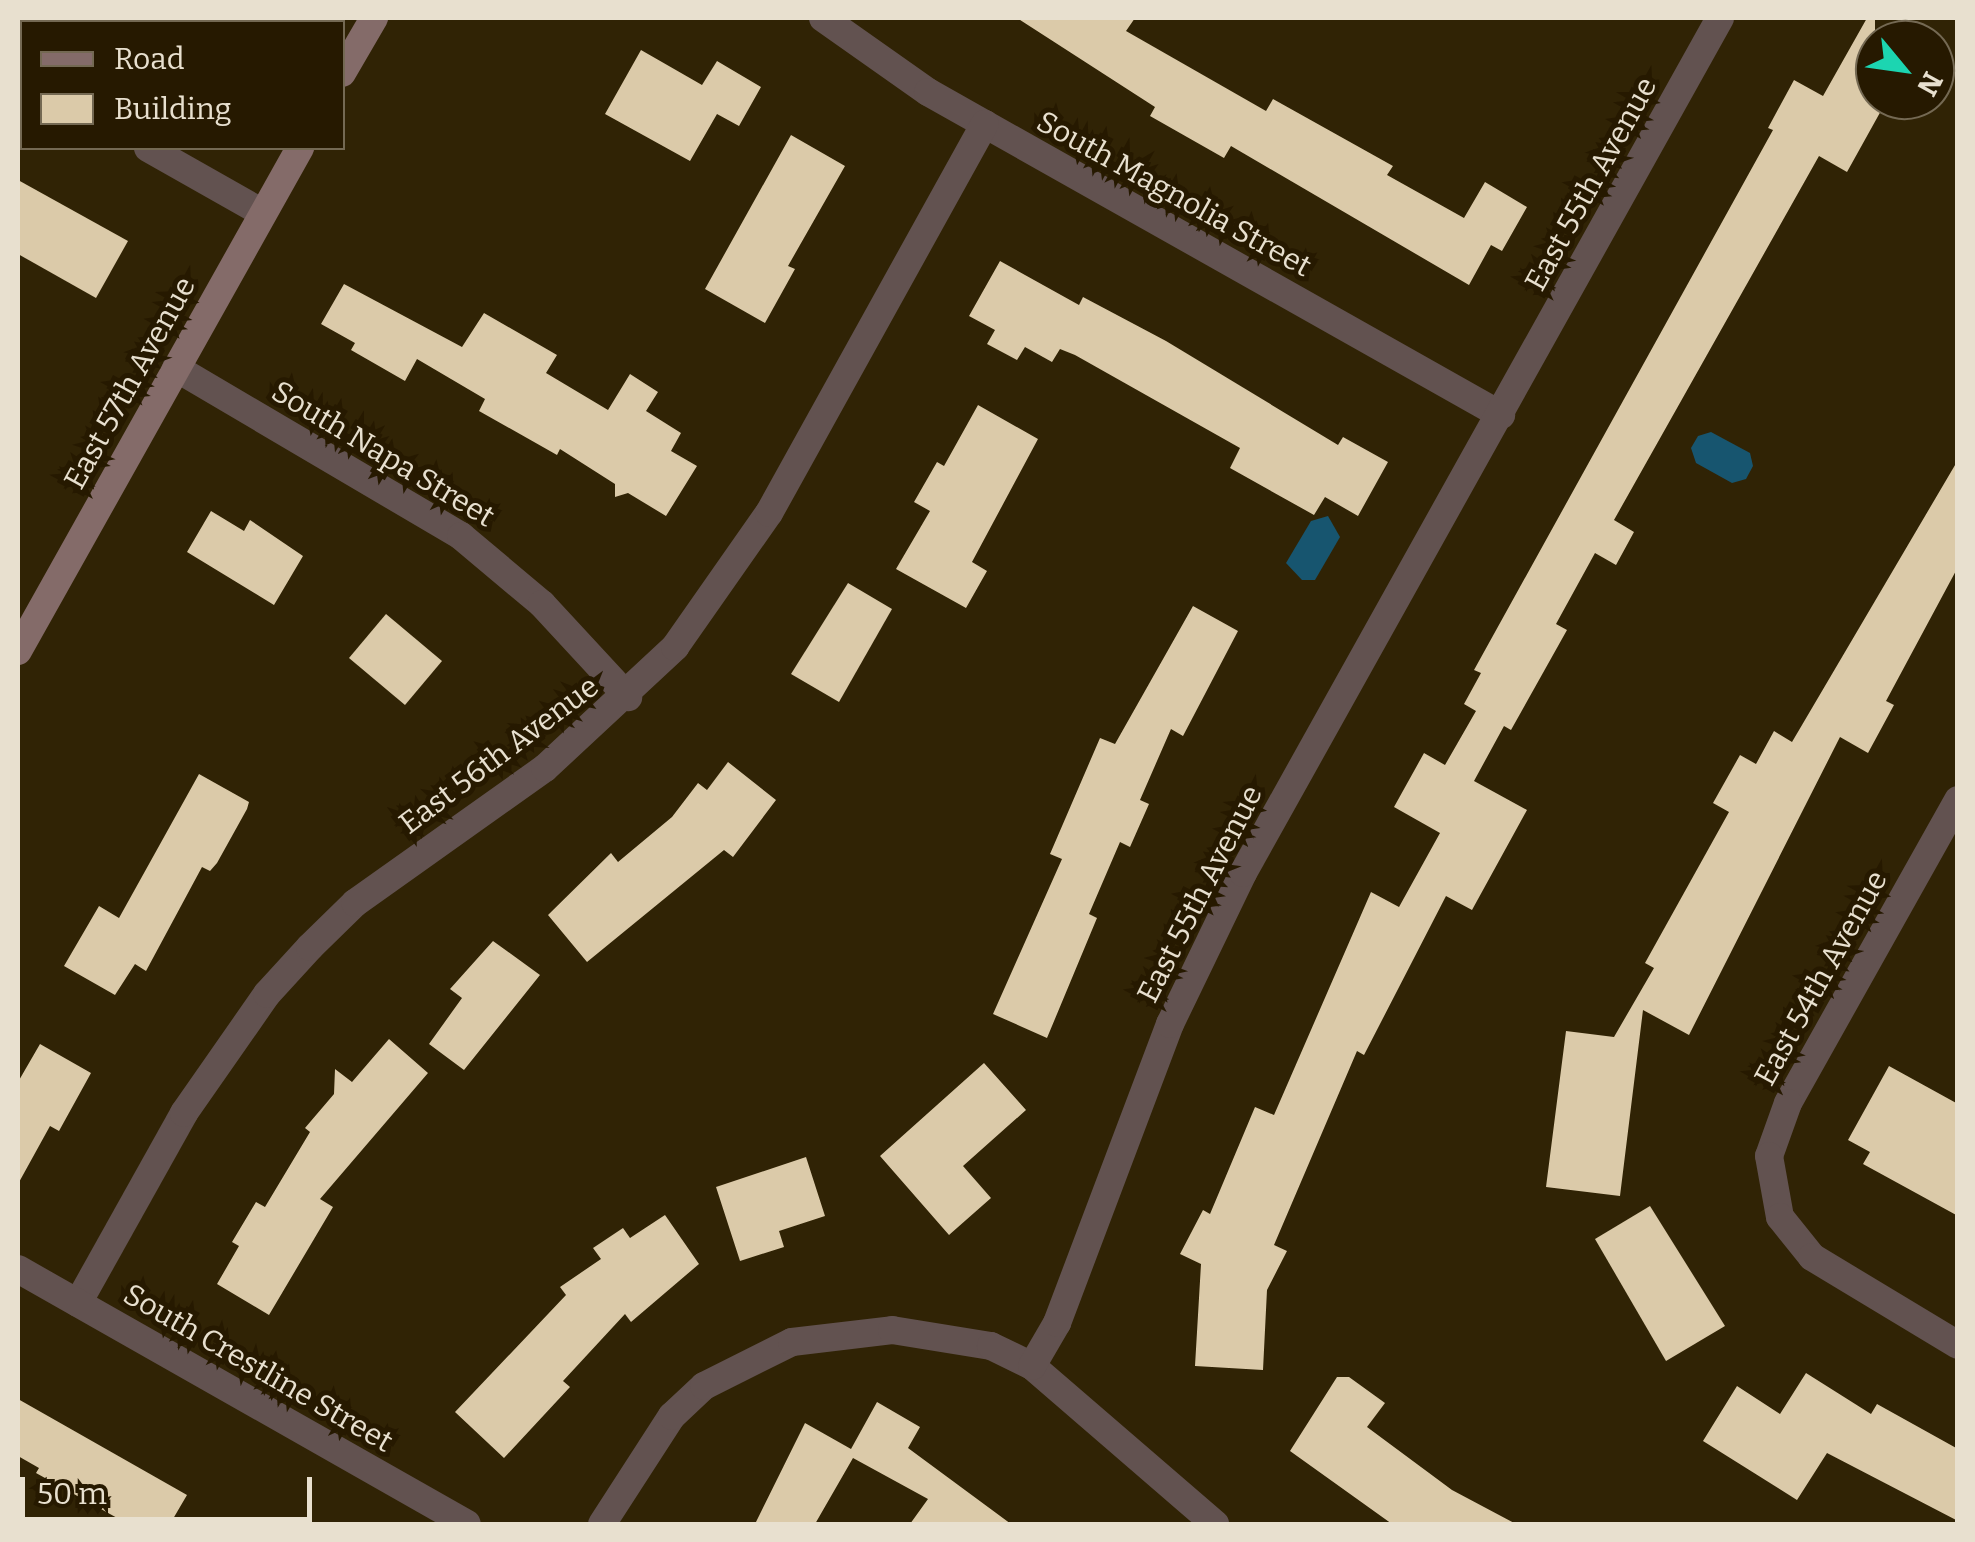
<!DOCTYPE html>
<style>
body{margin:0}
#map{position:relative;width:1975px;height:1542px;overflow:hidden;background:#302305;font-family:Bitter,serif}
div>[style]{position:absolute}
.water>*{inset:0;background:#17556f}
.building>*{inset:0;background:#dbcaa9}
.minor>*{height:28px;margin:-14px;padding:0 14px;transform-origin:14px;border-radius:14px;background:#625250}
.tertiary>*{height:28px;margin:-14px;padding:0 14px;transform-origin:14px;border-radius:14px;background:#625250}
.secondary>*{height:28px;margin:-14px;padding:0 14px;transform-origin:14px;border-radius:14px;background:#846b69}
span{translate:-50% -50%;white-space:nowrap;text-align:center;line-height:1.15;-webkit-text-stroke:10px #261900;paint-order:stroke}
.street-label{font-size:30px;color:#e8e0cf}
.frame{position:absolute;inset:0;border:20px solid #e8e0cf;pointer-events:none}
.legend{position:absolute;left:20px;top:20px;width:325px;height:130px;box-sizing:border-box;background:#261900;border:2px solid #746953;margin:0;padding:12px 18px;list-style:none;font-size:30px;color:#e8e0cf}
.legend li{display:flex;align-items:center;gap:20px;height:50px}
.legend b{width:50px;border:2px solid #746953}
.north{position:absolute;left:1855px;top:20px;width:100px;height:100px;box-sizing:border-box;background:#261900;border:2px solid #746953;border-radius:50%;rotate:119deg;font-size:28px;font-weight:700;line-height:40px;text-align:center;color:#e8e0cf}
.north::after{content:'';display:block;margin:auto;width:35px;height:45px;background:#1cd5b1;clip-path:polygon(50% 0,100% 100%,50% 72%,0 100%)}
.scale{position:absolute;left:20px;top:1477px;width:292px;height:45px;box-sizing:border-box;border:5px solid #e8e0cf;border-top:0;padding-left:12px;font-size:30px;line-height:35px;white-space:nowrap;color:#e8e0cf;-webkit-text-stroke:8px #261900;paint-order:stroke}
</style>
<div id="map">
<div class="water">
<i style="clip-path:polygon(1711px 432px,1750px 453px,1753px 466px,1746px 479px,1732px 483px,1696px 463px,1691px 448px,1698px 436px)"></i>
<i style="clip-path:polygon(1328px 516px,1340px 537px,1315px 580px,1302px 580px,1286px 563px,1311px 521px)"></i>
</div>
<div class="building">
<i style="clip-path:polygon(1017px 18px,1135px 18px,1126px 31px,1266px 111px,1273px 99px,1393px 166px,1387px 175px,1464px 218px,1485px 182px,1527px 207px,1502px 251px,1491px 245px,1469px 285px,1231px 146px,1224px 158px,1150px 116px,1155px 107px)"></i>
<i style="clip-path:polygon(1867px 18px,1875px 18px,1875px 100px,1887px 100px,1847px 172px,1819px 156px,1614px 520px,1634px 532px,1616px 565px,1595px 553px,1556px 624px,1567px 630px,1511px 730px,1504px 726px,1474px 781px,1527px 810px,1472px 910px,1446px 896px,1364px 1055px,1357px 1051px,1274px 1245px,1287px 1251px,1267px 1290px,1263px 1370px,1195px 1366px,1201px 1264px,1180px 1254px,1203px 1210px,1210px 1214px,1255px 1107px,1274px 1115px,1371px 892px,1399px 907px,1440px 833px,1394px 807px,1424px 753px,1445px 765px,1476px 711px,1464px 704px,1481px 673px,1474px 670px,1773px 130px,1768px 128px,1794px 80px,1823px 96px)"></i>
<i style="clip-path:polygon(641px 50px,702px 85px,717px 61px,761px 87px,739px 126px,717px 114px,690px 161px,605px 114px)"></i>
<i style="clip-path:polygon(791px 135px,845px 166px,788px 266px,795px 269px,765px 323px,705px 289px)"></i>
<i style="clip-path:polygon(18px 180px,128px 241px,96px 298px,18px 254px)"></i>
<i style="clip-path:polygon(1000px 261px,1079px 305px,1083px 297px,1166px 341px,1338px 445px,1343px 437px,1388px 462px,1358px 516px,1325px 497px,1314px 515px,1230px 468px,1240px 448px,1075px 355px,1060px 349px,1052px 362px,1025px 347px,1017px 360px,987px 344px,995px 330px,969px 316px)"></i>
<i style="clip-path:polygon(344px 284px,462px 347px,484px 313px,557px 355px,546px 373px,608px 410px,630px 374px,658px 392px,646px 411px,681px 433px,671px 451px,697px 466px,666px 516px,628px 493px,615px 497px,615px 484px,560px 449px,557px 455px,479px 411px,485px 399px,417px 359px,405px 381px,351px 350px,355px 343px,321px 324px)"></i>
<i style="clip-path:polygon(978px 405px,1038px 439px,972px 562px,987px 571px,966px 608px,896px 569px,930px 511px,914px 502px,937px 462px,944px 466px)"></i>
<i style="clip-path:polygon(1958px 460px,1958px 567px,1886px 701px,1894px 705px,1868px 753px,1840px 737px,1689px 1035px,1643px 1010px,1620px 1196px,1546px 1187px,1566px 1031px,1614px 1037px,1654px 968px,1645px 963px,1729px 812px,1713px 803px,1740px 755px,1756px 764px,1774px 731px,1792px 742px)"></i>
<i style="clip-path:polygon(211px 511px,244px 531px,250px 520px,303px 556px,274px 605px,187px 552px)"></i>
<i style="clip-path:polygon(848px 583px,892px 609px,839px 702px,791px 674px)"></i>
<i style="clip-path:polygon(1193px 606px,1238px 631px,1183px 736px,1171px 729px,1140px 800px,1149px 804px,1130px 847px,1120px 842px,1089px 914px,1097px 918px,1047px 1038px,993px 1014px,1062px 859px,1050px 854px,1100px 738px,1115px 744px)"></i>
<i style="clip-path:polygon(386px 614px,442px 661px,405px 705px,349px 658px)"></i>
<i style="clip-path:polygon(728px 762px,776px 800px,733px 857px,724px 850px,587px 962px,548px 915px,611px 853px,618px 862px,672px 817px,698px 783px,707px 790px)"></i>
<i style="clip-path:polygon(199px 774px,249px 802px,247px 809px,217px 863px,210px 871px,202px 867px,146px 971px,135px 964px,115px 995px,64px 966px,99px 906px,119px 918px)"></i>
<i style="clip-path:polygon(493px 941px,540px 975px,464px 1070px,429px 1044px,462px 998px,450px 989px)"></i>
<i style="clip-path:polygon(389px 1039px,428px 1073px,320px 1199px,333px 1207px,269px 1315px,217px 1284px,239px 1246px,232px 1242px,256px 1202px,265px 1207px,310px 1132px,305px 1128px,334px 1094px,335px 1069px,352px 1082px)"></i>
<i style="clip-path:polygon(40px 1044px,91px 1073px,59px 1131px,50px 1126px,18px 1184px,18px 1082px)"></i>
<i style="clip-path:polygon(984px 1063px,1026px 1110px,963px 1166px,991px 1198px,949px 1235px,880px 1156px)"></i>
<i style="clip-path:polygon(1889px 1066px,1958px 1104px,1958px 1216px,1863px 1164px,1870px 1152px,1848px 1140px)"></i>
<i style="clip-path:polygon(806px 1157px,825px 1216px,779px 1231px,784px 1247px,740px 1261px,716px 1187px)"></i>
<i style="clip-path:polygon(1650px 1206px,1725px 1326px,1666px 1361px,1595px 1239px)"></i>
<i style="clip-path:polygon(665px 1215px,699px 1264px,631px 1322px,625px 1314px,563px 1381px,570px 1387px,504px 1458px,455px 1412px,566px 1295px,560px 1287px,601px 1259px,593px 1248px,623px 1228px,630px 1238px)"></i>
<i style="clip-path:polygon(1806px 1373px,1871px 1414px,1877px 1404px,1958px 1449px,1958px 1521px,1827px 1453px,1797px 1500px,1703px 1441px,1737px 1386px,1780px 1414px)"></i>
<i style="clip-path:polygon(1337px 1377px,1349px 1377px,1385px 1403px,1367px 1427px,1452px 1490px,1516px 1524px,1392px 1524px,1290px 1451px)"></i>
<i style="clip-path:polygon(18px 1399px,187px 1495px,170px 1524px,128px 1524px,36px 1473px,39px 1468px,18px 1456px)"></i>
<i style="clip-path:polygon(877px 1402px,920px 1427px,908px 1448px,1011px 1524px,910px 1524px,928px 1499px,853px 1458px,815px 1524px,755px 1524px,805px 1423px,851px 1449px)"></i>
</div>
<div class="minor">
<i style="left:823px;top:18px;width:128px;rotate:35.2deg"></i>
<i style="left:928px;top:92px;width:658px;rotate:29.41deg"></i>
<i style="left:18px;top:73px;width:5px;rotate:37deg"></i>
<i style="left:148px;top:148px;width:132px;rotate:29.5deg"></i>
<i style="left:176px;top:368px;width:331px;rotate:30.5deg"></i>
<i style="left:461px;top:536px;width:106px;rotate:40deg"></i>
<i style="left:542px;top:604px;width:127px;rotate:47.2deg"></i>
<i style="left:1958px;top:800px;width:347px;rotate:119.3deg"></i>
<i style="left:1788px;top:1103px;width:56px;rotate:109.7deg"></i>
<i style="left:1769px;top:1156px;width:62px;rotate:79.8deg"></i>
<i style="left:1780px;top:1217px;width:51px;rotate:51.3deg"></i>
<i style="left:1812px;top:1257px;width:170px;rotate:31.1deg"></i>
<i style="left:78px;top:1303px;width:218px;rotate:-60.8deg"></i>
<i style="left:184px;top:1113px;width:145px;rotate:-55.1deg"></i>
<i style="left:267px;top:994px;width:64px;rotate:-47.5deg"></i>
<i style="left:310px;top:947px;width:63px;rotate:-44.4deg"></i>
<i style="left:355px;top:903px;width:233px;rotate:-35.4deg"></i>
<i style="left:545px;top:768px;width:178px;rotate:-42.9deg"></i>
<i style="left:675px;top:647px;width:164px;rotate:-55deg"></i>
<i style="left:769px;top:513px;width:445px;rotate:-61deg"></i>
<i style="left:1032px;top:1366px;width:242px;rotate:40.8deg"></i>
<i style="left:602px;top:1524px;width:129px;rotate:-57.1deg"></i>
<i style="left:672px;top:1416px;width:44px;rotate:-43.2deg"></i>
<i style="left:704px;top:1386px;width:98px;rotate:-26.6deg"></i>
<i style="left:792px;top:1342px;width:101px;rotate:-6.8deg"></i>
<i style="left:892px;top:1330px;width:100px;rotate:9.2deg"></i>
<i style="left:991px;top:1346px;width:46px;rotate:26deg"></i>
<i style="left:1032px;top:1366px;width:50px;rotate:-59.8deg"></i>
<i style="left:1057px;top:1323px;width:320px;rotate:-69.3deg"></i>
<i style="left:1170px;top:1024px;width:168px;rotate:-64.2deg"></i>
<i style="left:1243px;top:873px;width:979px;rotate:-60.84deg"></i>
</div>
<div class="tertiary">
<i style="left:18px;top:1269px;width:516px;rotate:29.59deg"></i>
</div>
<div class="secondary">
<i style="left:342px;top:73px;width:64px;rotate:-59.8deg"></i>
<i style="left:18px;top:651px;width:577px;rotate:-60.72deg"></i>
</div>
<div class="street-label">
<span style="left:1591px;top:184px;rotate:-61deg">East 55th Avenue</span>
<span style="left:1174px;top:194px;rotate:29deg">South Magnolia Street</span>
<span style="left:130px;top:383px;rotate:-61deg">East 57th Avenue</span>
<span style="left:383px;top:454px;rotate:31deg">South Napa Street</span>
<span style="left:499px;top:755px;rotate:-37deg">East 56th Avenue</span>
<span style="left:1200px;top:894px;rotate:-63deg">East 55th Avenue</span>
<span style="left:1821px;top:978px;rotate:-61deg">East 54th Avenue</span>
<span style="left:258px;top:1368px;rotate:30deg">South Crestline Street</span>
</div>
<div class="frame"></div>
<ul class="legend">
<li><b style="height:12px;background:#846b69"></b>Road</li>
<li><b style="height:28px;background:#dbcaa9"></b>Building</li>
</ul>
<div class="north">N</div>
<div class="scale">50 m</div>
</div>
